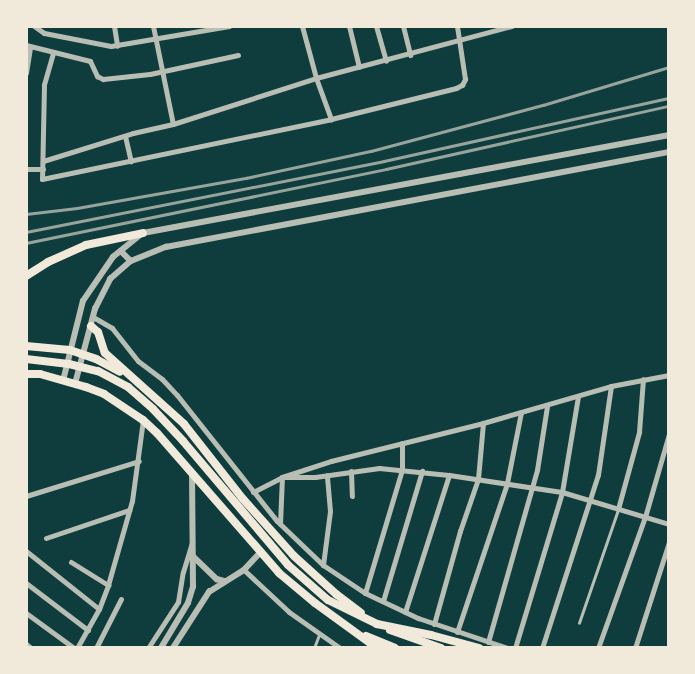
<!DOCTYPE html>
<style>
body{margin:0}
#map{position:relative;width:695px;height:674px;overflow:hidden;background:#0f3d3e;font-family:"Sofia Sans Condensed",sans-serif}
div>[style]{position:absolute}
.service>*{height:2.5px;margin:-1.25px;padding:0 1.25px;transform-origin:1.25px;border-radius:1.25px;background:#b8beb3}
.minor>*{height:5px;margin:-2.5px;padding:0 2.5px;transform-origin:2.5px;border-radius:2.5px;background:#b8beb3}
.tertiary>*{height:5.5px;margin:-2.75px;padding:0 2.75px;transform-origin:2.75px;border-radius:2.75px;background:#b8beb3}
.trunk>*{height:8px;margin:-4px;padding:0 4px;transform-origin:4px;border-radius:4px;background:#f1e9da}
.rail>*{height:2.5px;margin:-1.25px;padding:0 1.25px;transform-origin:1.25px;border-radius:1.25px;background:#97a49c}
span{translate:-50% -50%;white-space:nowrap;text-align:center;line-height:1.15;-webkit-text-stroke:4px #f1e9da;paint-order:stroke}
.frame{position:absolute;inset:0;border:28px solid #f1e9da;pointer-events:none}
</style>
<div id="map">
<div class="service">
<i style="left:579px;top:623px;width:120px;rotate:-71deg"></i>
<i style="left:314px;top:648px;width:14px;rotate:-69deg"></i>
</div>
<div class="minor">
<i style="left:34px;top:26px;width:12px;rotate:35deg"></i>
<i style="left:44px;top:33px;width:68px;rotate:11deg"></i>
<i style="left:111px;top:46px;width:120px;rotate:-9.6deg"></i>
<i style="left:114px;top:26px;width:20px;rotate:81deg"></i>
<i style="left:153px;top:26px;width:100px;rotate:78.5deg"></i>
<i style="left:302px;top:26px;width:54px;rotate:74.9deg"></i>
<i style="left:316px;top:78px;width:44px;rotate:69.9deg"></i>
<i style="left:349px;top:26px;width:42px;rotate:76.3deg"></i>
<i style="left:376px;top:26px;width:36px;rotate:74deg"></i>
<i style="left:403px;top:26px;width:30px;rotate:76deg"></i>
<i style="left:26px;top:45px;width:66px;rotate:14deg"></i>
<i style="left:90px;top:61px;width:17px;rotate:65deg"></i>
<i style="left:97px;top:76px;width:7px;rotate:27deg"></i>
<i style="left:103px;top:79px;width:47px;rotate:-6.1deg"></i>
<i style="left:150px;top:74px;width:90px;rotate:-12.2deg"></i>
<i style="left:53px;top:53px;width:33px;rotate:106deg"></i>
<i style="left:44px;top:85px;width:94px;rotate:91.2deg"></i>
<i style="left:42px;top:179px;width:295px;rotate:-11.7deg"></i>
<i style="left:331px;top:119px;width:129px;rotate:-13.9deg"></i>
<i style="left:456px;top:88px;width:7px;rotate:-27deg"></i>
<i style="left:462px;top:85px;width:7px;rotate:-63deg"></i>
<i style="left:465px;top:79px;width:54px;rotate:-98.6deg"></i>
<i style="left:26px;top:73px;width:26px;rotate:-81deg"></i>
<i style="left:125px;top:136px;width:26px;rotate:77deg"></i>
<i style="left:43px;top:161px;width:94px;rotate:-17.3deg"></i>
<i style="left:133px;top:133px;width:41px;rotate:-12.7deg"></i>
<i style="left:173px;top:124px;width:150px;rotate:-17.8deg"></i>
<i style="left:316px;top:78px;width:203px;rotate:-14.9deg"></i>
<i style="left:26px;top:169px;width:17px"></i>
<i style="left:93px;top:317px;width:22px;rotate:30deg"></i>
<i style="left:112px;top:328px;width:42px;rotate:51.8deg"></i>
<i style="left:138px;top:361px;width:30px;rotate:37deg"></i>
<i style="left:162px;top:379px;width:22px;rotate:47deg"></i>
<i style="left:177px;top:395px;width:161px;rotate:51.6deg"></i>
<i style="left:277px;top:521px;width:64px;rotate:43.7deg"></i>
<i style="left:323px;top:565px;width:50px;rotate:33.7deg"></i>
<i style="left:365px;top:593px;width:59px;rotate:25.3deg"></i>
<i style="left:418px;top:618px;width:94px;rotate:18.6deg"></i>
<i style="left:351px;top:471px;width:25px;rotate:88deg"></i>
<i style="left:253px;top:492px;width:33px;rotate:-27deg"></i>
<i style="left:282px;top:477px;width:52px;rotate:-18.1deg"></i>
<i style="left:331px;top:461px;width:157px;rotate:-14deg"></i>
<i style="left:483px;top:423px;width:133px;rotate:-16.1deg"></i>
<i style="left:611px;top:386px;width:59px;rotate:-10.7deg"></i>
<i style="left:26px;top:496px;width:118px;rotate:-17.2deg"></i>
<i style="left:618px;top:509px;width:80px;rotate:-74.7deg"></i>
<i style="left:639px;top:432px;width:53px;rotate:-85.7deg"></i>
<i style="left:280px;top:524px;width:47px;rotate:-87.6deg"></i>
<i style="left:282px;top:477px;width:33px"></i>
<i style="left:315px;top:477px;width:65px;rotate:-8deg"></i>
<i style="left:379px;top:468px;width:70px;rotate:5.7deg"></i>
<i style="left:449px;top:475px;width:114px;rotate:8.6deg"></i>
<i style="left:562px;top:492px;width:112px;rotate:16.7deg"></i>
<i style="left:46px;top:538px;width:88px;rotate:-18.6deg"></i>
<i style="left:26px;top:551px;width:93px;rotate:38.5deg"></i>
<i style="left:71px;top:562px;width:44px;rotate:31.9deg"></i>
<i style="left:323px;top:565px;width:54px;rotate:-82.6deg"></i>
<i style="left:330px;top:511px;width:36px;rotate:-95deg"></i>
<i style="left:244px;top:570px;width:62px;rotate:43deg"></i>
<i style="left:289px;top:612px;width:62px;rotate:35.2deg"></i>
<i style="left:26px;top:583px;width:78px;rotate:37.2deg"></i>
<i style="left:365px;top:593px;width:128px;rotate:-73.3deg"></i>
<i style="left:402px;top:470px;width:27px;rotate:-90deg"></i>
<i style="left:383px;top:601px;width:136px;rotate:-73.3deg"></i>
<i style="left:405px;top:612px;width:144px;rotate:-72.2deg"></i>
<i style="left:26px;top:613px;width:59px;rotate:36.1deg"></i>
<i style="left:434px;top:624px;width:97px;rotate:-74.4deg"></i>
<i style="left:460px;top:531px;width:55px;rotate:-70.9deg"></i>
<i style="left:478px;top:479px;width:56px;rotate:-84.9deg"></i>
<i style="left:457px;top:632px;width:157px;rotate:-71.4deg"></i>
<i style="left:507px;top:483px;width:72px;rotate:-78.8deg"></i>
<i style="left:488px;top:642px;width:179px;rotate:-74.1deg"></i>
<i style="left:537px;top:470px;width:65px;rotate:-81.1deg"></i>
<i style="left:26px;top:644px;width:6px;rotate:39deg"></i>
<i style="left:77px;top:648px;width:45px;rotate:-60.6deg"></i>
<i style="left:99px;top:609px;width:26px;rotate:-69deg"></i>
<i style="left:108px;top:585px;width:87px;rotate:-74.1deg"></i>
<i style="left:132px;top:501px;width:82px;rotate:-82.3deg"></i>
<i style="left:96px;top:648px;width:55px;rotate:-63deg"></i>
<i style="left:148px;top:648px;width:55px;rotate:-56.9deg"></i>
<i style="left:178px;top:602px;width:30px;rotate:-81deg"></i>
<i style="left:183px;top:572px;width:30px;rotate:-73deg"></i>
<i style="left:515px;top:648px;width:163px;rotate:-73.2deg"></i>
<i style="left:562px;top:492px;width:97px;rotate:-80.5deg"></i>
<i style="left:542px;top:648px;width:182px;rotate:-72.1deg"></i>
<i style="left:598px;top:475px;width:90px;rotate:-81.7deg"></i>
<i style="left:598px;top:648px;width:139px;rotate:-70.3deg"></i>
<i style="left:645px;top:517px;width:86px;rotate:-73.9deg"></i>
<i style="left:635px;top:648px;width:111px;rotate:-72.2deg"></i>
</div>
<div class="tertiary">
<i style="left:121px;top:251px;width:14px;rotate:45deg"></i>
<i style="left:63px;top:381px;width:82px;rotate:-76deg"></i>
<i style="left:83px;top:301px;width:53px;rotate:-55.7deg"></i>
<i style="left:113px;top:257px;width:38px;rotate:-39deg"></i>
<i style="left:143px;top:233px;width:535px;rotate:-10.55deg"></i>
<i style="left:75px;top:384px;width:78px;rotate:-75.1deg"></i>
<i style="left:95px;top:309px;width:34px;rotate:-63deg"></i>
<i style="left:110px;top:279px;width:28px;rotate:-41deg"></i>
<i style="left:131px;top:261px;width:38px;rotate:-22deg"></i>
<i style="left:166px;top:247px;width:512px;rotate:-10.7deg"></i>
<i style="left:194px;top:557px;width:32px;rotate:44deg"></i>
<i style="left:217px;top:579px;width:8px;rotate:14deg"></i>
<i style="left:161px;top:648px;width:52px;rotate:-59deg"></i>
<i style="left:188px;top:603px;width:17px;rotate:-73deg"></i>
<i style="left:193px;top:587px;width:113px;rotate:-90.5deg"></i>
<i style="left:173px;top:648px;width:67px;rotate:-57.3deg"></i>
<i style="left:209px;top:592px;width:41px;rotate:-32.2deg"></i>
<i style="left:244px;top:570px;width:25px;rotate:-47deg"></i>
</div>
<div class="trunk">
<i style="left:26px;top:276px;width:26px;rotate:-32deg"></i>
<i style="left:48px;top:262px;width:42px;rotate:-24.1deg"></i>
<i style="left:86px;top:245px;width:58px;rotate:-11.9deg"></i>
<i style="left:91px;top:326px;width:9px;rotate:41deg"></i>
<i style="left:98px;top:332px;width:22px;rotate:72deg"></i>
<i style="left:105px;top:353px;width:106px;rotate:41.9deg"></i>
<i style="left:184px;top:424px;width:95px;rotate:51.8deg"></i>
<i style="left:243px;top:499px;width:76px;rotate:48.2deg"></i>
<i style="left:294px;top:556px;width:57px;rotate:42.1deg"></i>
<i style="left:336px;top:594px;width:31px;rotate:37deg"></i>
<i style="left:26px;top:346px;width:44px;rotate:5.2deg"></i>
<i style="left:70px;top:350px;width:28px;rotate:19deg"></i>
<i style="left:96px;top:359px;width:27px;rotate:28deg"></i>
<i style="left:26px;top:359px;width:43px;rotate:6.6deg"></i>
<i style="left:69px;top:364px;width:30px;rotate:14deg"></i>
<i style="left:98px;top:371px;width:34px;rotate:28deg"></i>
<i style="left:128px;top:387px;width:33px;rotate:41deg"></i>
<i style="left:153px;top:409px;width:44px;rotate:46.8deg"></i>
<i style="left:183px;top:441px;width:162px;rotate:49.7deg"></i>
<i style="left:288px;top:565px;width:53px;rotate:41.2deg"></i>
<i style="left:328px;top:600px;width:55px;rotate:26.1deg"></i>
<i style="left:377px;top:624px;width:55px;rotate:11.5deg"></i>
<i style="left:431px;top:635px;width:50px;rotate:15.2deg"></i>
<i style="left:26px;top:374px;width:14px"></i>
<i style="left:40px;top:374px;width:48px;rotate:15.8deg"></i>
<i style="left:86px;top:387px;width:19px;rotate:21deg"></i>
<i style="left:104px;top:394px;width:47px;rotate:33.7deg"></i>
<i style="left:143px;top:420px;width:19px;rotate:43deg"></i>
<i style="left:157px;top:433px;width:186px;rotate:48.9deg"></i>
<i style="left:279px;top:573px;width:47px;rotate:39.8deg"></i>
<i style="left:315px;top:603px;width:77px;rotate:36deg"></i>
<i style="left:390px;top:630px;width:54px;rotate:19.4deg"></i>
<i style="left:366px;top:636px;width:31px;rotate:22deg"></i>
</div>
<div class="rail">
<i style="left:26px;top:214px;width:51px;rotate:-6.7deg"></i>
<i style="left:77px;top:208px;width:172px;rotate:-10.1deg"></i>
<i style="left:246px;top:178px;width:128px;rotate:-12.2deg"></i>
<i style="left:371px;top:151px;width:178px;rotate:-15deg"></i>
<i style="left:543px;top:105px;width:132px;rotate:-16.8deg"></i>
<i style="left:26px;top:232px;width:365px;rotate:-11.2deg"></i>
<i style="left:384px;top:161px;width:292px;rotate:-12.5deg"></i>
<i style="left:26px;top:243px;width:368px;rotate:-11.6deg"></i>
<i style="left:386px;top:169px;width:290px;rotate:-12.6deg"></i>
</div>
<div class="frame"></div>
</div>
